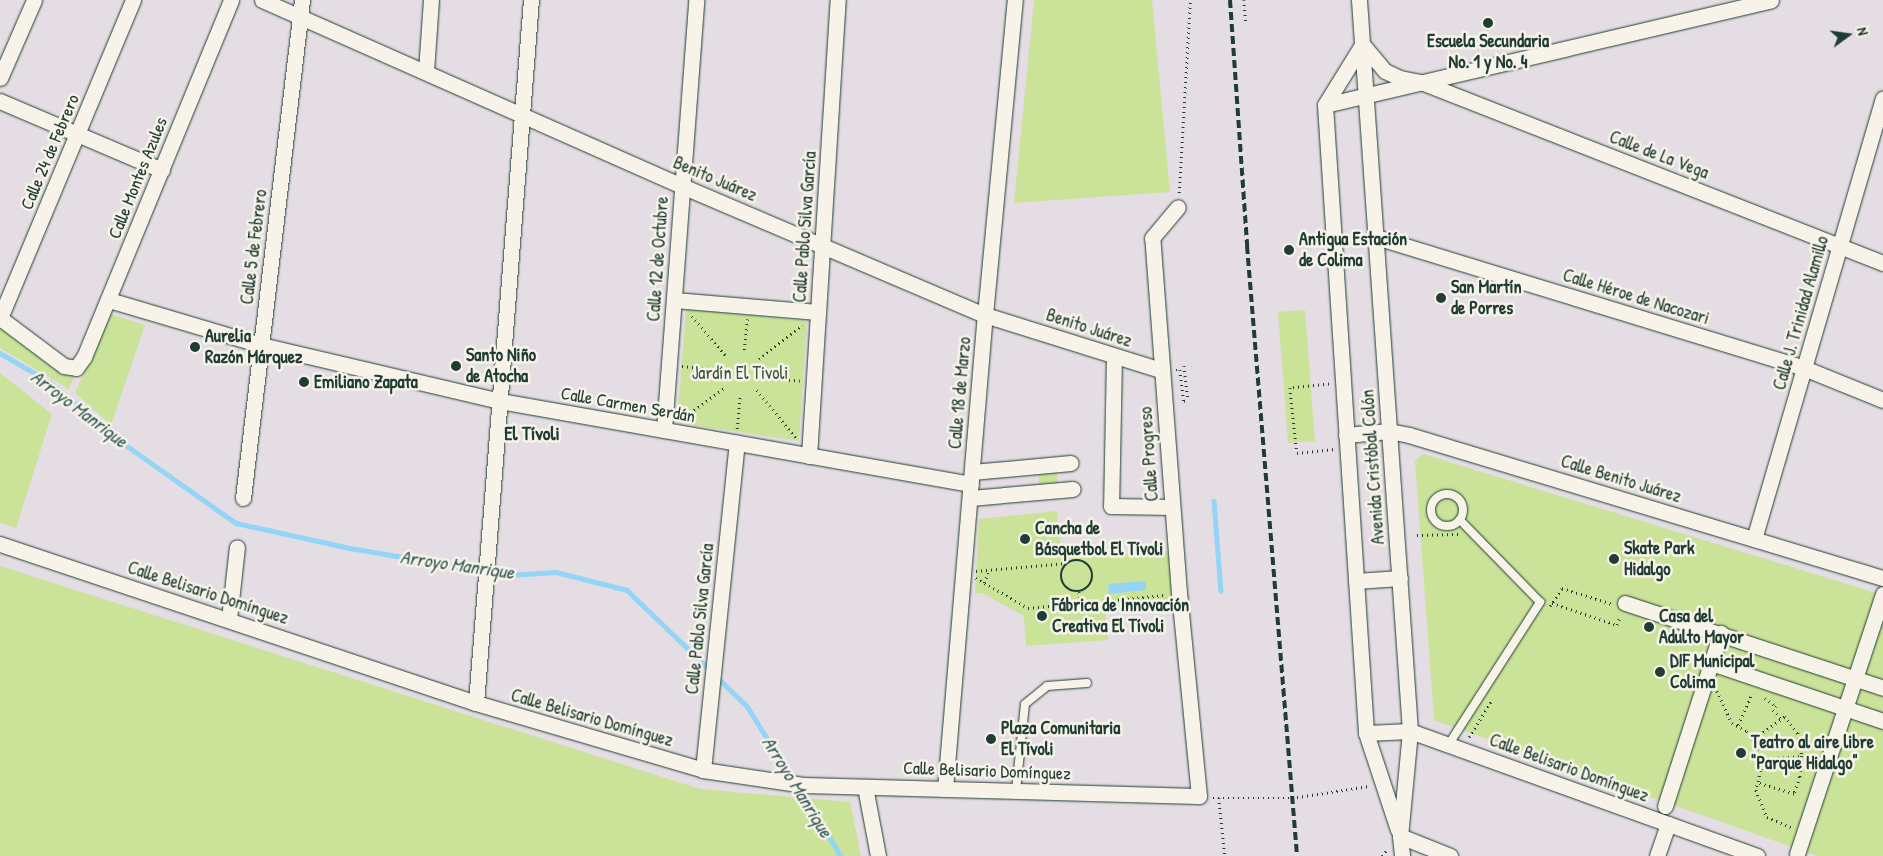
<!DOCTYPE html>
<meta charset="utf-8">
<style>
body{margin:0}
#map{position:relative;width:1883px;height:856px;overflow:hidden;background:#e4dde4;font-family:"Patrick Hand",sans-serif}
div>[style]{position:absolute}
.green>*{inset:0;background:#cae399}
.water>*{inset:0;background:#94d4f5}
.stream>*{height:4.5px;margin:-2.25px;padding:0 2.25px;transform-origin:2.25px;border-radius:2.25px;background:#94d4f5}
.path>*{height:2.5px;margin-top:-1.25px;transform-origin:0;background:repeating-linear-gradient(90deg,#1f3d34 0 1px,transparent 0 5px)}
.path>.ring{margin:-1.25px;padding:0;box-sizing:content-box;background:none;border:2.5px solid #1f3d34;border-radius:50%}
.roads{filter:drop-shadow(0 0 1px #1f3d34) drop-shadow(0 0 1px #1f3d34)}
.lane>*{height:8px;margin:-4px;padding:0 4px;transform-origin:4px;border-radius:4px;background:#f7f3e8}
.lane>.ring{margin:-4px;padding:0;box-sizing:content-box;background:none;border:8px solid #f7f3e8;border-radius:50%}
.street>*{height:15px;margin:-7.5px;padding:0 7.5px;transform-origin:7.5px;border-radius:7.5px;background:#f7f3e8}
.rail>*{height:4px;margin-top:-2px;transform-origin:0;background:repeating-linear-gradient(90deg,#1f3d34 0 8px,transparent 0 12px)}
.dots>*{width:14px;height:14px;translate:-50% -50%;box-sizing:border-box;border:2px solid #f7f3e8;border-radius:50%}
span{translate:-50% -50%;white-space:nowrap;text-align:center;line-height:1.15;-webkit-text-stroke:5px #f7f3e8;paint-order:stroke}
.poi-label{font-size:18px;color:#1f3d34;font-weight:700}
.left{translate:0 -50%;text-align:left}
.street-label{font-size:18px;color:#1f3d34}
.park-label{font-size:18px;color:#395643}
.water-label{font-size:19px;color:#365b5b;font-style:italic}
.neighbourhood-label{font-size:19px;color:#1f3d34;font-weight:700}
.north{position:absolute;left:1823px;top:10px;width:50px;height:50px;-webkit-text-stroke:4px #f7f3e8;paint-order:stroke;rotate:76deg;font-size:14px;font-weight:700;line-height:20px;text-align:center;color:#1f3d34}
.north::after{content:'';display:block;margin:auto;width:18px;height:22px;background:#1f3d34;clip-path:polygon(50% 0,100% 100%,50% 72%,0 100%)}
</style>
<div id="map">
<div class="green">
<i style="clip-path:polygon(1034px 0,1152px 0,1170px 192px,1014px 203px)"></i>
<i style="clip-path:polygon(686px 309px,807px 321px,799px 441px,677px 423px)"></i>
<i style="clip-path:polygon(1305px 310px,1315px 441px,1288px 443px,1278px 312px)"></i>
<i style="clip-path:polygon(110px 314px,145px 325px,111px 425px,75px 393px)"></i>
<i style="clip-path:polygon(0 323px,75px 375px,69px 389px,0 348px)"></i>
<i style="clip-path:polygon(0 373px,52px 414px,16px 528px,0 523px)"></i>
<i style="clip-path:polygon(1423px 454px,1883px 595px,1883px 856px,1817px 856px,1434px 720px,1415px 461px)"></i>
<i style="clip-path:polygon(1056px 468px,1058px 486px,1039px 488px,1038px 469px)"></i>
<i style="clip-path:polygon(1057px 511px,1062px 559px,1168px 551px,1173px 600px,1105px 607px,1108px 640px,1026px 646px,1024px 616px,982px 593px,975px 593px,979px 519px)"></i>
<i style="clip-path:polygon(0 566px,700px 789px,850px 802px,861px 856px,0 856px)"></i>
</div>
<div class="water">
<i style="clip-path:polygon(1146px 581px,1146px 590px,1109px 594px,1108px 584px)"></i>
</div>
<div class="stream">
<i style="left:0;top:353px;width:58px;rotate:30.1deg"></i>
<i style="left:50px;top:382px;width:74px;rotate:41.2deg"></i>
<i style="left:106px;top:431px;width:159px;rotate:35.3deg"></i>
<i style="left:236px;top:523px;width:117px;rotate:12.4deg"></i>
<i style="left:350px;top:548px;width:160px;rotate:9.7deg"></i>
<i style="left:508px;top:575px;width:48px;rotate:-3.6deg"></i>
<i style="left:556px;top:572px;width:73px;rotate:14.2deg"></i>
<i style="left:627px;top:590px;width:114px;rotate:43.9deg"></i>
<i style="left:1214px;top:501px;width:90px;rotate:85.6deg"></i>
<i style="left:716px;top:676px;width:43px;rotate:44.1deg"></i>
<i style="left:747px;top:706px;width:87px;rotate:58.1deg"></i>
<i style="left:799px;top:788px;width:80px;rotate:58.3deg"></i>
</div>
<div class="path">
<i style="left:1244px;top:0;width:21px;rotate:85deg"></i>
<i style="left:1179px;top:193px;width:193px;rotate:-86.7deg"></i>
<i style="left:692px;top:316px;width:52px;rotate:49.6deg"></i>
<i style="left:744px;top:350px;width:31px;rotate:-84deg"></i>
<i style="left:759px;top:359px;width:55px;rotate:-38.3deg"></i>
<i style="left:682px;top:366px;width:36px;rotate:6deg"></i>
<i style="left:1184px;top:366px;width:34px;rotate:83deg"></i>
<i style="left:1176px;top:370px;width:4px"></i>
<i style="left:1180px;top:370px;width:31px;rotate:83deg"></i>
<i style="left:1184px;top:401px;width:4px;rotate:-14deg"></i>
<i style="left:764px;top:377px;width:36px;rotate:6deg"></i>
<i style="left:1329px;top:384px;width:39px;rotate:174deg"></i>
<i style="left:1290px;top:388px;width:65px;rotate:83.9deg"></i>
<i style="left:1297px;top:453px;width:38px;rotate:-6deg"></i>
<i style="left:757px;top:390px;width:62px;rotate:50.9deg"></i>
<i style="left:682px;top:419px;width:52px;rotate:-36.4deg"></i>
<i style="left:737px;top:429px;width:33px;rotate:-85deg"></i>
<i style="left:1417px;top:535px;width:41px;rotate:-1.4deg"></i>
<i class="ring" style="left:1061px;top:560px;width:29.5px;height:29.5px"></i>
<i style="left:976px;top:571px;width:91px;rotate:-5deg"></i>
<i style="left:976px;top:578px;width:60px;rotate:30deg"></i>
<i style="left:1028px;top:608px;width:138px;rotate:-5.4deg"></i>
<i style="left:984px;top:583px;width:14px;rotate:-69deg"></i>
<i style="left:1079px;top:592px;width:10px;rotate:79deg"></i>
<i style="left:1552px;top:603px;width:69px;rotate:18.7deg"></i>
<i style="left:1617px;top:625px;width:9px;rotate:-72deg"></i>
<i style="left:1550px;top:606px;width:22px;rotate:-56deg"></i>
<i style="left:1562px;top:588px;width:52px;rotate:17.7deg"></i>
<i style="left:1717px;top:691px;width:35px;rotate:65deg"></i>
<i style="left:1732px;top:723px;width:17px;rotate:28deg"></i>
<i style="left:1747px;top:731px;width:22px;rotate:54deg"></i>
<i style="left:1760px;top:749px;width:10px;rotate:73deg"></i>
<i style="left:1763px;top:759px;width:12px;rotate:99deg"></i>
<i style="left:1761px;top:771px;width:20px;rotate:105deg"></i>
<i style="left:1756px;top:790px;width:29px;rotate:68deg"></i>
<i style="left:1767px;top:817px;width:26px;rotate:23deg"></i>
<i style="left:1765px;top:698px;width:14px;rotate:36deg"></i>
<i style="left:1776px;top:706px;width:5px;rotate:127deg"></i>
<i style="left:1773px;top:710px;width:11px;rotate:45deg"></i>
<i style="left:1738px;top:725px;width:35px;rotate:-66deg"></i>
<i style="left:1469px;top:737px;width:44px;rotate:-58.1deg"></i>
<i style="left:1755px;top:738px;width:37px;rotate:-36deg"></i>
<i style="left:1785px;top:716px;width:21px;rotate:53deg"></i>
<i style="left:1798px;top:733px;width:23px;rotate:80deg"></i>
<i style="left:1802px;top:756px;width:21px;rotate:95deg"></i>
<i style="left:1800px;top:777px;width:18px;rotate:109deg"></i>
<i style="left:1794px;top:794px;width:38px;rotate:-163deg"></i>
<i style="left:1763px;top:759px;width:39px;rotate:-4deg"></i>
<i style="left:1213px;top:798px;width:79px"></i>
<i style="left:1292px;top:798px;width:78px;rotate:-8.9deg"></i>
<i style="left:1219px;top:798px;width:58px;rotate:84.1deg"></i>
<i style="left:1382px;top:856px;width:8px;rotate:-50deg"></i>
</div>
<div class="roads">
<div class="lane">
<i class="ring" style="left:1431px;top:494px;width:24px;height:24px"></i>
<i style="left:1449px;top:744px;width:169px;rotate:-57.3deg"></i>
<i style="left:1540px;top:602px;width:115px;rotate:-134.3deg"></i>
<i style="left:1016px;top:791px;width:87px;rotate:-84.1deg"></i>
<i style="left:1025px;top:704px;width:28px;rotate:-39deg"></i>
<i style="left:1047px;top:686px;width:40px;rotate:-4.3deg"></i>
</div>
<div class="street">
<i style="left:262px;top:0;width:459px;rotate:23.9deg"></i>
<i style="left:682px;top:186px;width:329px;rotate:23.1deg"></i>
<i style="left:985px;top:315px;width:184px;rotate:17.4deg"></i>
<i style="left:1359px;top:0;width:733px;rotate:86.01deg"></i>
<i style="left:1410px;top:731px;width:105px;rotate:95.4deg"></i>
<i style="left:1400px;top:836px;width:20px;rotate:84deg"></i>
<i style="left:1362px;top:45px;width:70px;rotate:121.7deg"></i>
<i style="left:1325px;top:105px;width:629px;rotate:86.26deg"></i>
<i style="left:1366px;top:733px;width:102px;rotate:71.7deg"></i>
<i style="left:1363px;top:45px;width:34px;rotate:50deg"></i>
<i style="left:1385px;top:71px;width:17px;rotate:25deg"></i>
<i style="left:1400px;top:78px;width:21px;rotate:11deg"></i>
<i style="left:1421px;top:82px;width:496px;rotate:21.4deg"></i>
<i style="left:426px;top:71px;width:71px;rotate:-86deg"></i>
<i style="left:0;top:78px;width:85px;rotate:-66.4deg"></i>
<i style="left:0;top:101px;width:176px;rotate:23.1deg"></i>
<i style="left:1325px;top:105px;width:458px;rotate:-13.2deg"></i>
<i style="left:1376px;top:237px;width:448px;rotate:17deg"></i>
<i style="left:1804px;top:368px;width:85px;rotate:22.1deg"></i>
<i style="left:109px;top:300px;width:159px;rotate:16.5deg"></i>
<i style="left:261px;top:345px;width:245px;rotate:13.2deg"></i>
<i style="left:500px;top:401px;width:478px;rotate:10deg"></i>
<i style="left:674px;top:300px;width:144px;rotate:4.8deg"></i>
<i style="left:0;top:318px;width:80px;rotate:36.9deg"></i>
<i style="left:64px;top:366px;width:12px;rotate:9deg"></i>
<i style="left:76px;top:368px;width:14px;rotate:-54deg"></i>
<i style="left:84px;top:357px;width:386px;rotate:-67.6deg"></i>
<i style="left:0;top:318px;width:345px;rotate:-67.3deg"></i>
<i style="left:1114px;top:356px;width:150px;rotate:91.1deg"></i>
<i style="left:1111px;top:506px;width:61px;rotate:0.9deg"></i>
<i style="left:664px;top:430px;width:431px;rotate:-85.7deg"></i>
<i style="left:1346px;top:435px;width:43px;rotate:-5.3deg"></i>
<i style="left:1389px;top:431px;width:20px;rotate:11deg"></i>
<i style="left:1409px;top:435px;width:495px;rotate:16.8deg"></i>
<i style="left:809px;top:456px;width:457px;rotate:-86.4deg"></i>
<i style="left:972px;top:472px;width:99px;rotate:-5.2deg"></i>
<i style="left:243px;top:498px;width:501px;rotate:-83.24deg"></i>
<i style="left:970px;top:498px;width:103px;rotate:-5deg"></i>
<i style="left:1754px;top:539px;width:459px;rotate:-73.7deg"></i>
<i style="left:0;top:544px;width:502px;rotate:18.47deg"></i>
<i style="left:476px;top:703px;width:237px;rotate:16.4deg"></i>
<i style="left:703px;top:770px;width:101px;rotate:8.5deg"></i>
<i style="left:803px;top:785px;width:396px;rotate:1.6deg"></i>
<i style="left:1199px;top:796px;width:204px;rotate:-95.6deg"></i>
<i style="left:1179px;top:593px;width:356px;rotate:-94.3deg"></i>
<i style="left:1152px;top:238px;width:40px;rotate:-50deg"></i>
<i style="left:1356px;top:581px;width:44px;rotate:-3.9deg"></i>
<i style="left:1625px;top:603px;width:272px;rotate:18.2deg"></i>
<i style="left:229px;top:619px;width:72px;rotate:-83.7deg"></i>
<i style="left:1711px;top:663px;width:182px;rotate:18.6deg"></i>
<i style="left:476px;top:703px;width:705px;rotate:-85.53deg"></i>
<i style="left:1366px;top:733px;width:44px;rotate:-2.6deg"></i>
<i style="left:1410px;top:731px;width:369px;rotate:19.8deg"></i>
<i style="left:703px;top:770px;width:329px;rotate:-84.1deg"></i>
<i style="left:865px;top:787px;width:70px;rotate:79.3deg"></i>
<i style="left:945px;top:789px;width:476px;rotate:-85.2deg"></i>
<i style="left:985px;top:315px;width:316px;rotate:-84.6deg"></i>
<i style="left:1665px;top:806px;width:182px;rotate:-72.1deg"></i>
<i style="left:1400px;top:836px;width:54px;rotate:21.8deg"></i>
<i style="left:1797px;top:854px;width:274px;rotate:-71.7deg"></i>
<i style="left:1657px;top:856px;width:34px;rotate:-71deg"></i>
</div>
</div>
<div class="rail">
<i style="left:1230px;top:0;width:247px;rotate:86deg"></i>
<i style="left:1247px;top:246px;width:612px;rotate:85.31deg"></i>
</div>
<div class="dots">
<i style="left:1488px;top:23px;background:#1f3d34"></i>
<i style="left:1289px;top:250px;background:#1f3d34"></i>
<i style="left:1441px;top:298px;background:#1f3d34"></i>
<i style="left:195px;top:347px;background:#1f3d34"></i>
<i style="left:456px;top:366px;background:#1f3d34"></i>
<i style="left:304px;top:382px;background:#1f3d34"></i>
<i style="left:1025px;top:539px;background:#1f3d34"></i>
<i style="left:1614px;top:559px;background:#1f3d34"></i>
<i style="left:1042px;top:616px;background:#1f3d34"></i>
<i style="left:1649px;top:627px;background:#1f3d34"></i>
<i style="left:1660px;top:672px;background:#1f3d34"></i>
<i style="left:991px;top:739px;background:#1f3d34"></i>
<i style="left:1741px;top:753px;background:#1f3d34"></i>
</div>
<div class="poi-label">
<span style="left:1488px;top:52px">Escuela Secundaria<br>No. 1 y No. 4</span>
<span class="left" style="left:1299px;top:250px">Antigua Estación<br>de Colima</span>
<span class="left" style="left:1451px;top:298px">San Martín<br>de Porres</span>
<span class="left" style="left:205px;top:347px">Aurelia<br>Razón Márquez</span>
<span class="left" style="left:466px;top:366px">Santo Niño<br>de Atocha</span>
<span class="left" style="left:314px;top:382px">Emiliano Zapata</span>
<span class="left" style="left:1035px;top:539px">Cancha de<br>Básquetbol El Tívoli</span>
<span class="left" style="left:1624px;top:559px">Skate Park<br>Hidalgo</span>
<span class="left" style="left:1052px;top:616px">Fábrica de Innovación<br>Creativa El Tívoli</span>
<span class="left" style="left:1659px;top:627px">Casa del<br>Adulto Mayor</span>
<span class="left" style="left:1670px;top:672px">DIF Municipal<br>Colima</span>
<span class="left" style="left:1001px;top:739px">Plaza Comunitaria<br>El Tívoli</span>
<span class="left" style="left:1751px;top:753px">Teatro al aire libre<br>"Parque Hidalgo"</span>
</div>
<div class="street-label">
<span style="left:50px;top:152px;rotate:-67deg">Calle 24 de Febrero</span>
<span style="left:1659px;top:155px;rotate:21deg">Calle de La Vega</span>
<span style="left:138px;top:178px;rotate:-68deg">Calle Montes Azules</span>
<span style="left:715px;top:179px;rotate:23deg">Benito Juárez</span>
<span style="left:805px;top:227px;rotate:-86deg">Calle Pablo Silva García</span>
<span style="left:254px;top:247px;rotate:-83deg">Calle 5 de Febrero</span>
<span style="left:658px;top:259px;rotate:-86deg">Calle 12 de Octubre</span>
<span style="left:1636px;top:297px;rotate:17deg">Calle Héroe de Nacozari</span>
<span style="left:1801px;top:313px;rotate:-74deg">Calle J. Trinidad Alamillo</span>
<span style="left:1089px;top:328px;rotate:18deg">Benito Juárez</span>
<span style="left:960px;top:393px;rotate:-85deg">Calle 18 de Marzo</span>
<span style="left:628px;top:405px;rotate:10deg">Calle Carmen Serdán</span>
<span style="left:1149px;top:454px;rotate:-94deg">Calle Progreso</span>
<span style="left:1373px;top:467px;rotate:-94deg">Avenida Cristóbal Colón</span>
<span style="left:1621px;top:479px;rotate:17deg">Calle Benito Juárez</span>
<span style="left:208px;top:593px;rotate:18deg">Calle Belisario Domínguez</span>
<span style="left:700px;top:619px;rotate:-84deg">Calle Pablo Silva García</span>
<span style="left:592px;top:718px;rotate:16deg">Calle Belisario Domínguez</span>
<span style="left:1569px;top:768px;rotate:20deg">Calle Belisario Domínguez</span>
<span style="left:987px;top:771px;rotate:2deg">Calle Belisario Domínguez</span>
</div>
<div class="park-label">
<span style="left:740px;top:373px">Jardín El Tivoli</span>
</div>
<div class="water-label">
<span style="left:79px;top:409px;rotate:37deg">Arroyo Manrique</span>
<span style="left:457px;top:565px;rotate:8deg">Arroyo Manrique</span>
<span style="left:797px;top:787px;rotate:58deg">Arroyo Manrique</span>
</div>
<div class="neighbourhood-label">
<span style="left:532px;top:434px">El Tívoli</span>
</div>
<div class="north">N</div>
</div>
